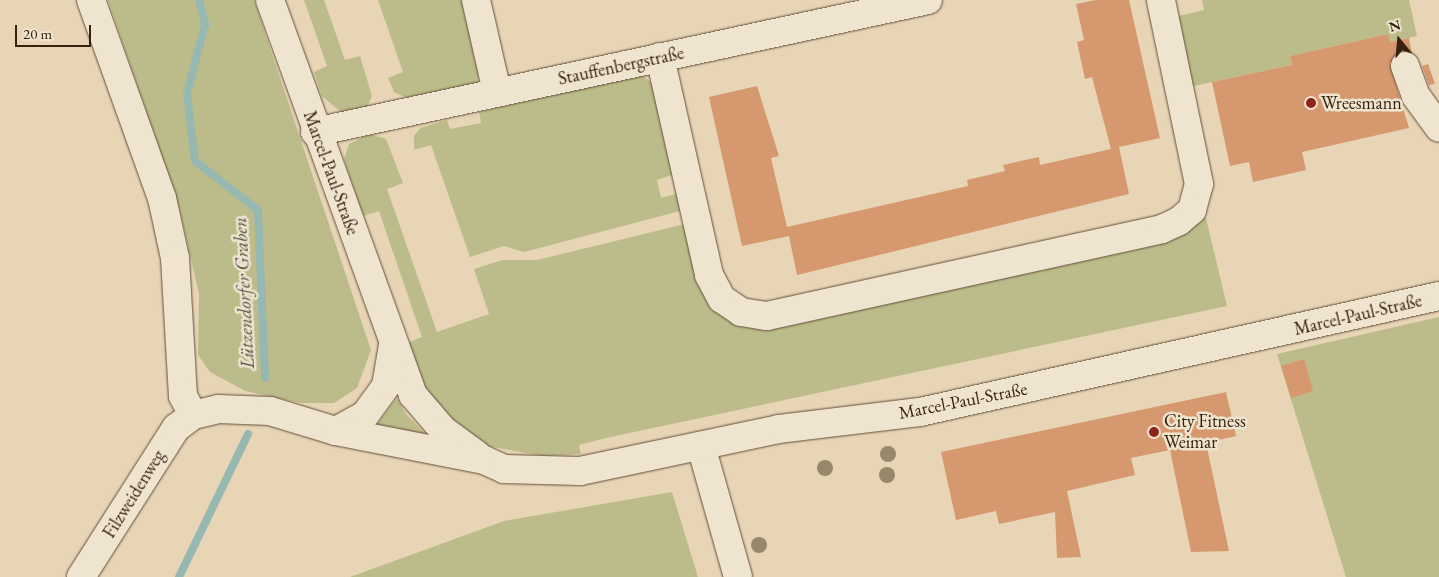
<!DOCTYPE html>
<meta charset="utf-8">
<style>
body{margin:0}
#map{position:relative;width:1439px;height:577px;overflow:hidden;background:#e7d5b6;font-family:"EB Garamond",serif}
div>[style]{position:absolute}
.green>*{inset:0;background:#bcbc8a}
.stream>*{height:8px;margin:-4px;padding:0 4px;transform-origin:4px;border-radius:4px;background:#97b8b0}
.building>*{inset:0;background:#d6986e}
.roads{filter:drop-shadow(0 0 1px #634e38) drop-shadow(0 0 1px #634e38)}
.minor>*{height:28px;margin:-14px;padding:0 14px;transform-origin:14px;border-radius:14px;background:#efe4d0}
.trees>*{width:16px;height:16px;margin:-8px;border-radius:50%;background:#98876b}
.dots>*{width:14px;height:14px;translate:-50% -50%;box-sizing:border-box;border:2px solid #efe4d0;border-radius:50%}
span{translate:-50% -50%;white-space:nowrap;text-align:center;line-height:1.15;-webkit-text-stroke:5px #efe4d0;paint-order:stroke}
.street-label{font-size:18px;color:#37210e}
.poi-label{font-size:18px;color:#37210e}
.left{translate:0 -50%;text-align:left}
.water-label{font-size:19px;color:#544e3f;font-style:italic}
.north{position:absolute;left:1374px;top:15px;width:50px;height:50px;-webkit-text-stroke:4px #efe4d0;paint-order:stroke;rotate:343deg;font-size:14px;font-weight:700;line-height:20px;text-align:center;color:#37210e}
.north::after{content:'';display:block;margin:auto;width:18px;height:22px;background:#37210e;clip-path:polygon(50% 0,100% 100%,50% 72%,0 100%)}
.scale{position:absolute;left:15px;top:25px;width:76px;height:22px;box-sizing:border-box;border:2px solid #37210e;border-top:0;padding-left:6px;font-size:15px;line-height:18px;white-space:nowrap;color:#37210e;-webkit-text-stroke:4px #efe4d0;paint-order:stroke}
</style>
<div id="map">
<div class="green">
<i style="clip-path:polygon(108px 0,254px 0,371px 350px,357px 388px,334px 403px,301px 403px,245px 391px,210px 372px,198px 355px,199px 294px,179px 207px)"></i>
<i style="clip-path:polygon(304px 0,324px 0,345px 60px,360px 56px,372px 96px,366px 110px,341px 112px,322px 96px,314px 72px,327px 66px)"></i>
<i style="clip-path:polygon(378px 0,467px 0,480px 58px,477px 86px,412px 100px,394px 92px,388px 78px,403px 72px)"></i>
<i style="clip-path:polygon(1202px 0,1409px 0,1417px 36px,1390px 42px,1388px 34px,1290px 56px,1292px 65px,1189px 87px,1174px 17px,1204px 10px)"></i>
<i style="clip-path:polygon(641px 74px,655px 86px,675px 174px,657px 180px,661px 198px,680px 193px,684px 210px,524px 252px,504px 246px,470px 257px,431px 145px,414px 150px,414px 136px,420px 128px,447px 120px,450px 129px,481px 123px,479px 112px)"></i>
<i style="clip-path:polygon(370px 134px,386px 139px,403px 183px,387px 189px,437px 332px,489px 314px,474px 269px,502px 260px,537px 260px,685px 224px,706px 296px,721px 315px,738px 324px,1200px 218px,1206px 218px,1227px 306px,606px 438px,579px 445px,581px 454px,544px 456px,487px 446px,445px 413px,426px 391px,407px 343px,422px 337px,379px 211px,363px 216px,344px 159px,349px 144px)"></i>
<i style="clip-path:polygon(1439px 317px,1439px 577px,1346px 577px,1277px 354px)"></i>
<i style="clip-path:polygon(397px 398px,406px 414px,433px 442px,376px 426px)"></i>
<i style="clip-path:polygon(672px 492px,698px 577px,350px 577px,504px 521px)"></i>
</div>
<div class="stream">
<i style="left:199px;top:0;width:25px;rotate:76deg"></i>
<i style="left:205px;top:24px;width:72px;rotate:104.4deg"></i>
<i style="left:187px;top:94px;width:67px;rotate:83.2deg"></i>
<i style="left:195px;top:161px;width:80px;rotate:37.9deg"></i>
<i style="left:258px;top:210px;width:168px;rotate:87.6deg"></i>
<i style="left:179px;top:577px;width:159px;rotate:-64.2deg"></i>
</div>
<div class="building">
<i style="clip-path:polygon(1096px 0,1129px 0,1160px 138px,1119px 147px,1129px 194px,797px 275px,789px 236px,742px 246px,709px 97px,757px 86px,779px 156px,771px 158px,787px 227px,968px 186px,967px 180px,1005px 171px,1003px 165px,1039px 157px,1040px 165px,1111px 149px,1092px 77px,1085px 79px,1077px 42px,1084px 40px,1076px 4px)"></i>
<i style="clip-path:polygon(1388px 34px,1390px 42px,1409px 38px,1412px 53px,1399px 52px,1390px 64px,1409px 128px,1302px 152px,1306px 170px,1253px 182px,1249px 162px,1230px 166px,1212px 82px,1292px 65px,1290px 56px)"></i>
<i style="clip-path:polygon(1428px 64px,1435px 84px,1429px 85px,1422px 66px)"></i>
<i style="clip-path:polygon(1304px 359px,1313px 391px,1291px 398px,1281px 366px)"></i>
<i style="clip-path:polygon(1226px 392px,1236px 436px,1206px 443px,1229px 551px,1191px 552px,1170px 450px,1131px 458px,1135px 475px,1067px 491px,1081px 557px,1057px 558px,1055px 512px,999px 524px,996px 511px,956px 520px,941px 452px)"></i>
</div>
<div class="roads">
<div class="minor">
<i style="left:91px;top:0;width:210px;rotate:70.3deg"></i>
<i style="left:162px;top:198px;width:61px;rotate:77.8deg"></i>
<i style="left:175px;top:258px;width:138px;rotate:86.7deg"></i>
<i style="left:183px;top:396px;width:21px;rotate:62deg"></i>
<i style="left:270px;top:0;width:420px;rotate:70.1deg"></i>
<i style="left:413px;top:395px;width:46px;rotate:49.4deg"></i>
<i style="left:443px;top:430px;width:42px;rotate:36.3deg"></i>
<i style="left:476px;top:0;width:94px;rotate:77.1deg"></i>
<i style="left:660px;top:57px;width:223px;rotate:77.3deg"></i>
<i style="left:709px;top:275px;width:27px;rotate:62deg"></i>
<i style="left:722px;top:299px;width:23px;rotate:34deg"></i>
<i style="left:741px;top:312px;width:26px;rotate:9deg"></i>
<i style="left:767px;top:316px;width:404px;rotate:-12.4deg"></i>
<i style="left:1162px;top:229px;width:19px;rotate:-25deg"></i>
<i style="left:1179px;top:221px;width:17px;rotate:-40deg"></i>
<i style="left:1192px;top:210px;width:27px;rotate:-75deg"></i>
<i style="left:1199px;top:184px;width:188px;rotate:-101.7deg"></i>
<i style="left:1405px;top:66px;width:32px;rotate:70deg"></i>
<i style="left:1416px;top:96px;width:39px;rotate:54deg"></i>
<i style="left:315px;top:132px;width:627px;rotate:-12.15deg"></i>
<i style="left:336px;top:431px;width:33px;rotate:-29deg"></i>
<i style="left:365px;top:415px;width:36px;rotate:-54deg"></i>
<i style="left:386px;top:386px;width:42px;rotate:-80.3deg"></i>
<i style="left:701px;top:446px;width:136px;rotate:74.2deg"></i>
<i style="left:81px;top:577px;width:177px;rotate:-57.5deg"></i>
<i style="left:176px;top:428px;width:21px;rotate:-37deg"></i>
<i style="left:193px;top:415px;width:26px;rotate:-13deg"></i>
<i style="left:218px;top:409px;width:52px;rotate:2.2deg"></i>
<i style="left:270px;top:411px;width:69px;rotate:16.9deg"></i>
<i style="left:336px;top:431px;width:151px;rotate:11.1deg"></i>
<i style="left:484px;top:460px;width:22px;rotate:24deg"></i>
<i style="left:504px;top:469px;width:76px;rotate:1.5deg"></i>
<i style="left:580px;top:471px;width:203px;rotate:-11.9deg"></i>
<i style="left:779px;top:429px;width:142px;rotate:-6.9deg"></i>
<i style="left:920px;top:412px;width:532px;rotate:-12.6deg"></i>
</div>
</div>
<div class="trees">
<i style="left:888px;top:454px"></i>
<i style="left:825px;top:468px"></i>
<i style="left:887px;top:475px"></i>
<i style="left:759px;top:545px"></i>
</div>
<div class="dots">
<i style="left:1311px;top:103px;background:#8f2418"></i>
<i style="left:1154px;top:432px;background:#8f2418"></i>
</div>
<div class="street-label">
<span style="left:621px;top:66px;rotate:-12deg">Stauffenbergstraße</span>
<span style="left:331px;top:173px;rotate:70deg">Marcel-Paul-Straße</span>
<span style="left:1358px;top:315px;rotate:-13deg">Marcel-Paul-Straße</span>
<span style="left:963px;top:401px;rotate:-11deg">Marcel-Paul-Straße</span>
<span style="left:134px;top:494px;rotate:-58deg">Filzweidenweg</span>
</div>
<div class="poi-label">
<span class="left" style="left:1321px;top:103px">Wreesmann</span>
<span class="left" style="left:1164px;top:432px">City Fitness<br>Weimar</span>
</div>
<div class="water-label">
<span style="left:244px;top:293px;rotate:-93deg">Lützendorfer Graben</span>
</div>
<div class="north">N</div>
<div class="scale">20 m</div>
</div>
